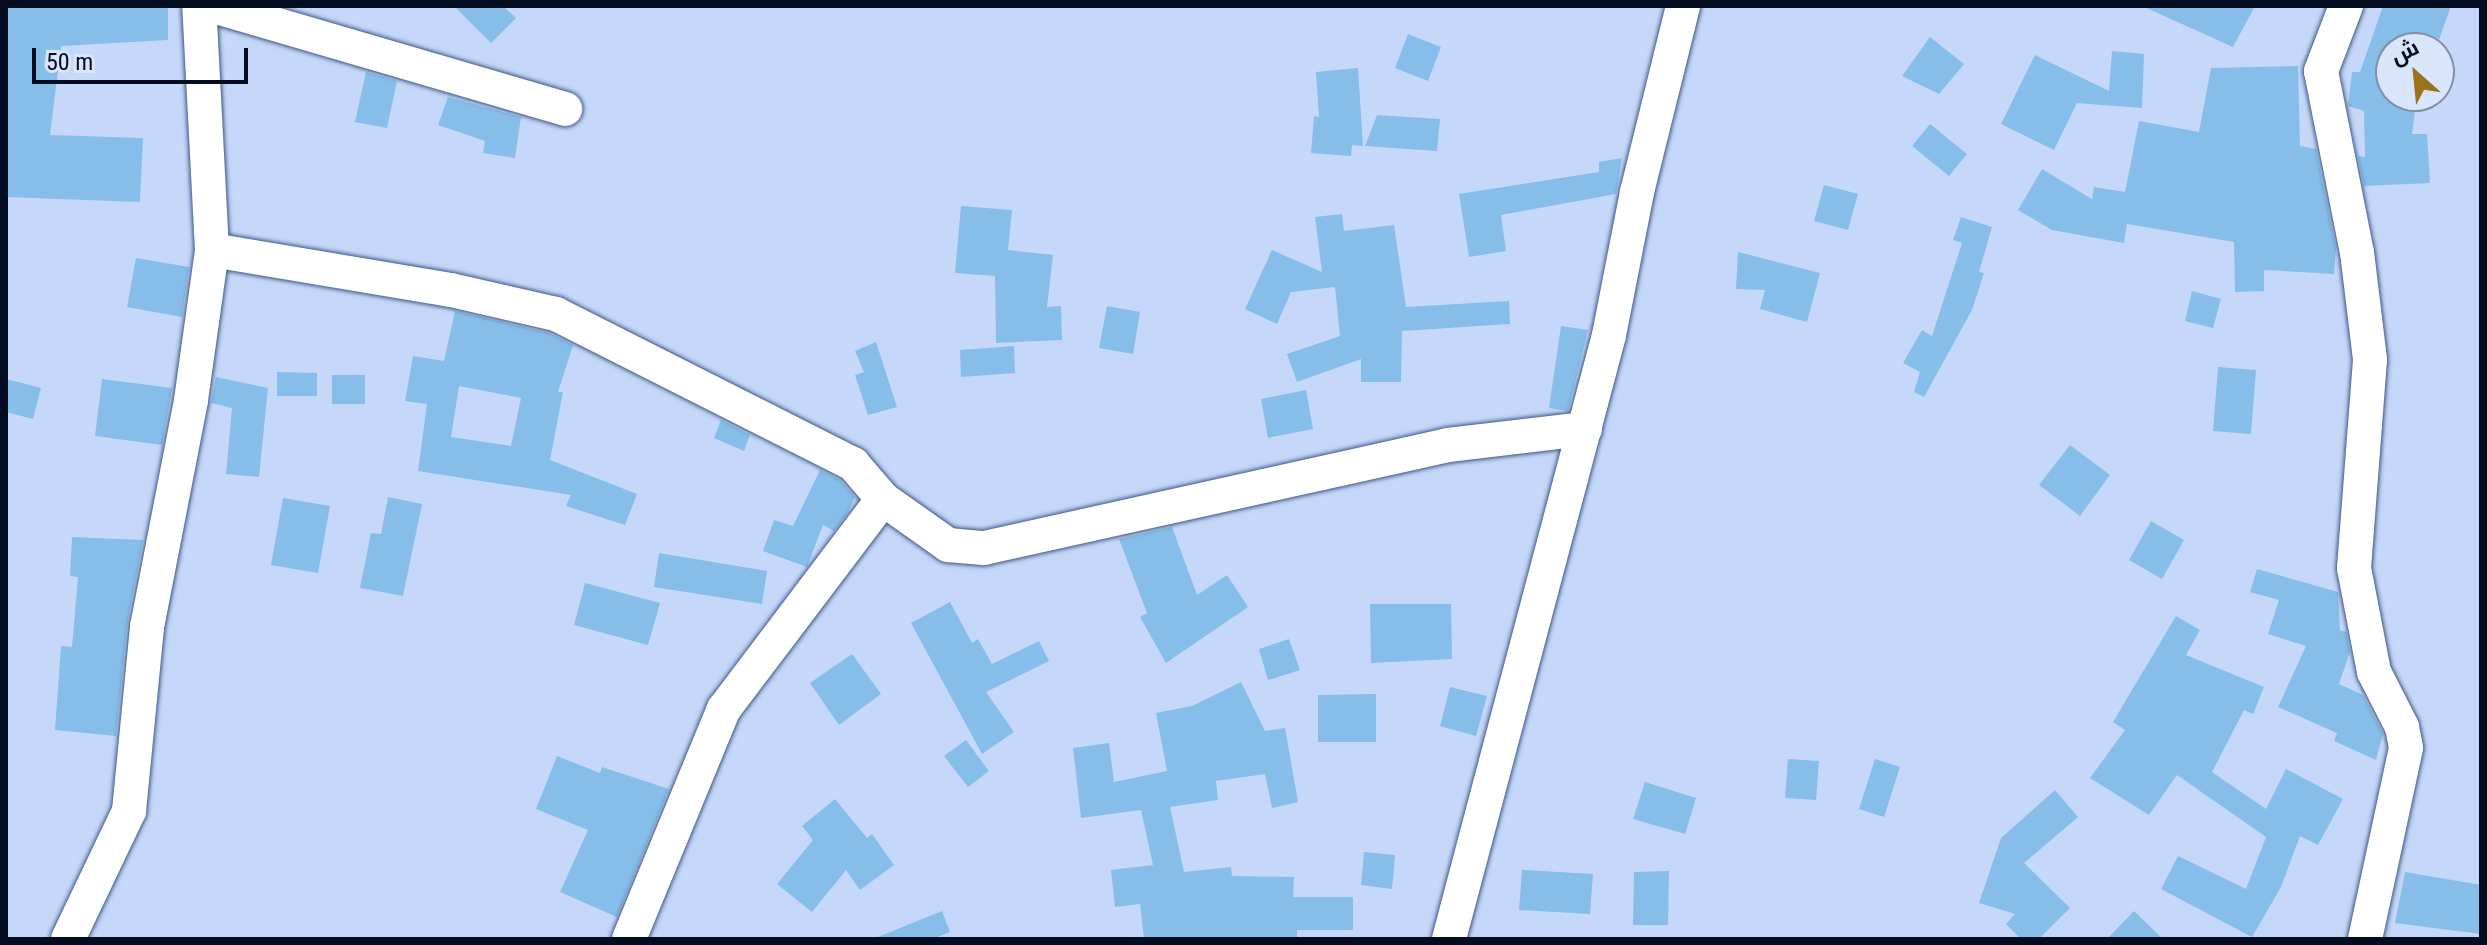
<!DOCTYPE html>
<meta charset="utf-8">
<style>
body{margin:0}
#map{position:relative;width:2487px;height:945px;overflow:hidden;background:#c5d8f9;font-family:"Roboto Condensed",Cairo,sans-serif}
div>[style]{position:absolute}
.building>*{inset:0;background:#86bee9}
.roads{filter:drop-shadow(0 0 2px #3e5788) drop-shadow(0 0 2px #3e5788)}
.street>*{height:34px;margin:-17px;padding:0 17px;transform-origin:17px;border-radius:17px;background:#fff}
span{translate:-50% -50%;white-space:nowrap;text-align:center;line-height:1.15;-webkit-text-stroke:8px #d8e5fb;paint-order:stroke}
.frame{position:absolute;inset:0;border:8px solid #040d20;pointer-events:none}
.north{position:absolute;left:2375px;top:32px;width:80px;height:80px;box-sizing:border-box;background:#d8e5fb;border:2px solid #838fa3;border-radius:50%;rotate:333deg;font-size:22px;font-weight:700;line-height:32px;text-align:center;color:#040d20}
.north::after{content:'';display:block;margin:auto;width:28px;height:36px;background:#99721d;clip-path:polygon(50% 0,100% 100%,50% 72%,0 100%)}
.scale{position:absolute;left:32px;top:48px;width:216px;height:36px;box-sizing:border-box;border:4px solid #040d20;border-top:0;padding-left:10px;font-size:24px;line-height:28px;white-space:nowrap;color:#040d20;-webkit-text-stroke:6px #d8e5fb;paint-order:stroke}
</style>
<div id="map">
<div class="building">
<i style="clip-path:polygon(6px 6px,168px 6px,168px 40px,61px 46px,50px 135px,143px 138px,140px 202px,6px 197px)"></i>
<i style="clip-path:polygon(454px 6px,503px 6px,516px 18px,491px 43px)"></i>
<i style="clip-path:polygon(2142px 6px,2255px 6px,2233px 47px)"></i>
<i style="clip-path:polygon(2383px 6px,2451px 6px,2436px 48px,2391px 48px,2391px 96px,2417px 96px,2412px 134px,2427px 134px,2430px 183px,2364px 186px,2358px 156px,2365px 157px,2364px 111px,2348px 106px,2352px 72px,2360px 72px)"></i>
<i style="clip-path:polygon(1408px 34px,1441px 47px,1428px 81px,1395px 68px)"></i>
<i style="clip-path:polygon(1930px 37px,1964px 64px,1939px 94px,1902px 76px)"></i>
<i style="clip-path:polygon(2112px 51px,2144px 54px,2142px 108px,2077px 103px,2054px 150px,2001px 124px,2035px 55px,2109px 91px)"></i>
<i style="clip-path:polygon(2298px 66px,2300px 146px,2316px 149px,2336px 249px,2334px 274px,2264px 270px,2264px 291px,2235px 292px,2234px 242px,2127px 224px,2124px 243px,2052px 230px,2018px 210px,2042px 169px,2092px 199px,2094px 187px,2125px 192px,2139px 121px,2199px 132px,2211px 68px)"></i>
<i style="clip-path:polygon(1358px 68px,1363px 146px,1352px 145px,1351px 156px,1311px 153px,1314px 116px,1319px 117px,1316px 72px)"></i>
<i style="clip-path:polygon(366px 72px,397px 81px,387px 128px,355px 122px)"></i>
<i style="clip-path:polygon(448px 97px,521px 117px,515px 158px,483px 153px,485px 141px,438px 125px)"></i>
<i style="clip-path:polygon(1377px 115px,1440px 119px,1437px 151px,1365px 146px)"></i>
<i style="clip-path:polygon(1930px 124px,1967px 154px,1949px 176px,1912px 146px)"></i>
<i style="clip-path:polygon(1622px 158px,1616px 194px,1501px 215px,1506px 251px,1469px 257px,1459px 194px,1599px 172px,1599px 162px)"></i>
<i style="clip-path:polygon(1824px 185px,1858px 194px,1848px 230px,1814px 221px)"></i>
<i style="clip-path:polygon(961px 206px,1012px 210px,1008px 250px,1053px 255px,1047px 307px,1061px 306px,1062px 340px,996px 343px,995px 276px,955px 273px)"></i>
<i style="clip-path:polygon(1342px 214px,1344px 231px,1394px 225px,1406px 307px,1509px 301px,1510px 324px,1402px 331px,1401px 382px,1361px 382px,1361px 359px,1297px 382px,1287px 354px,1340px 336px,1335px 287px,1291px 292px,1277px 324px,1245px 309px,1272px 250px,1322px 272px,1315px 217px)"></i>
<i style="clip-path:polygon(1961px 217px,1992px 227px,1979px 272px,1984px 273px,1972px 310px,1924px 397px,1914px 392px,1920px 372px,1903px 363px,1922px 330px,1932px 336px,1962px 243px,1953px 240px)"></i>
<i style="clip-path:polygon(1738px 252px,1820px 273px,1807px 322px,1760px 309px,1765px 290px,1736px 289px)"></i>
<i style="clip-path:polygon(136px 258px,189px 267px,182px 317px,127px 307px)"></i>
<i style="clip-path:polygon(2192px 291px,2221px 299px,2213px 328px,2185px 321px)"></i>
<i style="clip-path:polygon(1107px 306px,1140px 312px,1133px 354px,1099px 348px)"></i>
<i style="clip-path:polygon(evenodd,455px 311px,549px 333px,573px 345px,558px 392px,563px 392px,550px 460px,637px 494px,625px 525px,566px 506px,571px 495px,418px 471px,427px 404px,405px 401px,413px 356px,444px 361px,455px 311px,459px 386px,521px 398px,511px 446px,451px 437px,459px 386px)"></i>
<i style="clip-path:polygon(1561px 326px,1588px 330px,1568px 411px,1549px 408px)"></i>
<i style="clip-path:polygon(876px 342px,897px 407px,868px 415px,855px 375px,864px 372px,855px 351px)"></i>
<i style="clip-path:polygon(1014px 346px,1015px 373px,961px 377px,960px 350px)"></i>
<i style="clip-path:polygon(2218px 367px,2256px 370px,2251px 434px,2213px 431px)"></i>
<i style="clip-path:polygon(277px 372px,317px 373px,317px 396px,277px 396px)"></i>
<i style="clip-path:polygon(332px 375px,365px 375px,365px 404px,332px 404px)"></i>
<i style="clip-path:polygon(216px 377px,268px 388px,259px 477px,226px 474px,232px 408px,211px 403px)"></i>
<i style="clip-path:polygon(6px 379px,41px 388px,33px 419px,6px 412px)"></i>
<i style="clip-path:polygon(102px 379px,172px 388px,162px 445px,95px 436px)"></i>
<i style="clip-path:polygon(1306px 390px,1313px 429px,1268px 438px,1261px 399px)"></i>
<i style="clip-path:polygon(721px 420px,750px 435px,744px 451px,714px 438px)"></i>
<i style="clip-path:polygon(2070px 445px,2110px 475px,2080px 516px,2039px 485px)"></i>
<i style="clip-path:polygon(820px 470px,840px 480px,855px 497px,847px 514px,834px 531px,823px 525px,807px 567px,763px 551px,774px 520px,793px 526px)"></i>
<i style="clip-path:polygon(388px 497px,422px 504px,403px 596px,360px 588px,371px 533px,381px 534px)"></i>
<i style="clip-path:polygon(283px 498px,330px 506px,318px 573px,271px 565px)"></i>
<i style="clip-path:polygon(2151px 521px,2184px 540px,2162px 579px,2129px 560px)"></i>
<i style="clip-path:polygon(1172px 527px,1197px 595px,1227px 575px,1248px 607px,1166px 663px,1140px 617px,1147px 613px,1119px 539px)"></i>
<i style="clip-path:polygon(72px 537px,143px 540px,127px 625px,116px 736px,55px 730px,61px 646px,72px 647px,78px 577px,70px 576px)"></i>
<i style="clip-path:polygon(659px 553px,767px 571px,762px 604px,654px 587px)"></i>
<i style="clip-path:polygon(2257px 569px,2338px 592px,2340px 630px,2346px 632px,2350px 652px,2339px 684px,2363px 695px,2383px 734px,2376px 760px,2334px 741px,2337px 733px,2278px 707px,2306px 646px,2268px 634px,2279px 600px,2250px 592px)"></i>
<i style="clip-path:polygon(585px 583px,660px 603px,648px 645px,574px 625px)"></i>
<i style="clip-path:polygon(950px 602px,972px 643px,978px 639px,992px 664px,1039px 641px,1049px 661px,986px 692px,1014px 732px,982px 754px,911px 623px)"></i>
<i style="clip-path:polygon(1370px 604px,1451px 604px,1452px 659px,1371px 663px)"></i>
<i style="clip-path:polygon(2176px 616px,2200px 630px,2186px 655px,2264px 687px,2253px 714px,2244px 710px,2212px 772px,2266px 809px,2286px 769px,2343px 799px,2318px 845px,2300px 836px,2281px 887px,2252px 937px,2161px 889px,2178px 856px,2246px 889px,2266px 837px,2177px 775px,2149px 815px,2090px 778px,2125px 730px,2113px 722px)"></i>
<i style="clip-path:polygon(1289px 639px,1300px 670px,1268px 680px,1259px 649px)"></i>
<i style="clip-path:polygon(852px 654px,881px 694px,839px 725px,810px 683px)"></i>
<i style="clip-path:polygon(1241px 682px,1265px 731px,1285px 728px,1298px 802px,1272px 808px,1265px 774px,1216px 781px,1218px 800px,1170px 807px,1184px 872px,1231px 867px,1232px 876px,1294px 877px,1293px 897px,1353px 897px,1353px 930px,1297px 930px,1297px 939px,1144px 939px,1140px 904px,1115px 907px,1111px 870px,1153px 865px,1141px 810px,1081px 818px,1073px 748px,1109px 743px,1114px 782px,1167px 771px,1156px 713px,1192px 706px)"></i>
<i style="clip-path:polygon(1450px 687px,1487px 696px,1476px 736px,1440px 726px)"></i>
<i style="clip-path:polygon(1376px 694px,1376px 742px,1318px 742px,1318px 695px)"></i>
<i style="clip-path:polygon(966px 740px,989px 771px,968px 787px,944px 756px)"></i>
<i style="clip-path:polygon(557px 756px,600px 773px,602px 767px,669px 789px,617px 917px,560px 892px,588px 830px,536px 809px)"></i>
<i style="clip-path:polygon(1788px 759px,1819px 761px,1816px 800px,1785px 798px)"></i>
<i style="clip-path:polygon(1875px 759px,1900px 767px,1884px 817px,1859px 809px)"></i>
<i style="clip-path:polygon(1645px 782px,1696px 798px,1685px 834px,1633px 819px)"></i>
<i style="clip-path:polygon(2055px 790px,2078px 817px,2024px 863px,2070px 908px,2039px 939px,2021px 939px,2006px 924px,2015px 914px,1979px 903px,2001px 838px)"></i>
<i style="clip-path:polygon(835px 799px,867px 838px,872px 834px,894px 865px,860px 890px,846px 870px,812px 912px,777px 884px,813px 840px,802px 826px)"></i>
<i style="clip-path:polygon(1364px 852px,1395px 855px,1392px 889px,1361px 885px)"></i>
<i style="clip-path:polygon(1522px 870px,1593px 874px,1590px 914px,1519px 910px)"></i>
<i style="clip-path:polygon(1669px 871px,1668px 925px,1633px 925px,1634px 872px)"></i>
<i style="clip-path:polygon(2405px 872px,2481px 885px,2481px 934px,2395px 923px)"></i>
<i style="clip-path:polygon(942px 911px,950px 932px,932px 939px,873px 939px)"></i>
<i style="clip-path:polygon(2134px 911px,2163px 939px,2107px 939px)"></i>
</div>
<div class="roads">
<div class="street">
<i style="left:213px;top:6px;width:367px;rotate:16.3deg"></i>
<i style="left:2346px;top:6px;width:70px;rotate:111deg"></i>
<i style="left:2321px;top:71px;width:185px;rotate:78.8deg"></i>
<i style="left:2357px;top:252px;width:109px;rotate:83.1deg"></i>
<i style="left:2370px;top:360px;width:209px;rotate:94.4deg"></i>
<i style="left:2354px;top:568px;width:106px;rotate:79.1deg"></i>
<i style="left:2374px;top:672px;width:62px;rotate:63deg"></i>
<i style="left:2402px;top:727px;width:21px;rotate:79deg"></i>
<i style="left:2406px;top:748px;width:195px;rotate:102.1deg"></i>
<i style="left:212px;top:250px;width:242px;rotate:9.5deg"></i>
<i style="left:451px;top:290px;width:108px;rotate:12.9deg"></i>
<i style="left:556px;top:314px;width:333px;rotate:26.8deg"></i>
<i style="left:853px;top:464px;width:46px;rotate:49.4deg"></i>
<i style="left:883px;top:499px;width:80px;rotate:35.3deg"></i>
<i style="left:948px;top:545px;width:36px;rotate:5deg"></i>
<i style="left:984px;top:548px;width:475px;rotate:-12.5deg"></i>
<i style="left:1448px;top:445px;width:138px;rotate:-6.7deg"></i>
<i style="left:68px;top:939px;width:142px;rotate:-64.5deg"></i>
<i style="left:129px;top:811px;width:185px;rotate:-84.4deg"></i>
<i style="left:147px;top:627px;width:231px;rotate:-79deg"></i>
<i style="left:191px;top:400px;width:151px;rotate:-82deg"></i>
<i style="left:212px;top:250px;width:244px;rotate:-93deg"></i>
<i style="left:629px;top:939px;width:249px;rotate:-67.6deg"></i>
<i style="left:724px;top:709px;width:263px;rotate:-52.9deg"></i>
<i style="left:1449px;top:939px;width:625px;rotate:-75.16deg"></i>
<i style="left:1609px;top:335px;width:146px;rotate:-78.9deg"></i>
<i style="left:1637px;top:192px;width:192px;rotate:-76.1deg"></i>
</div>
</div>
<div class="frame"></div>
<div class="north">ش</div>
<div class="scale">50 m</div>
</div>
